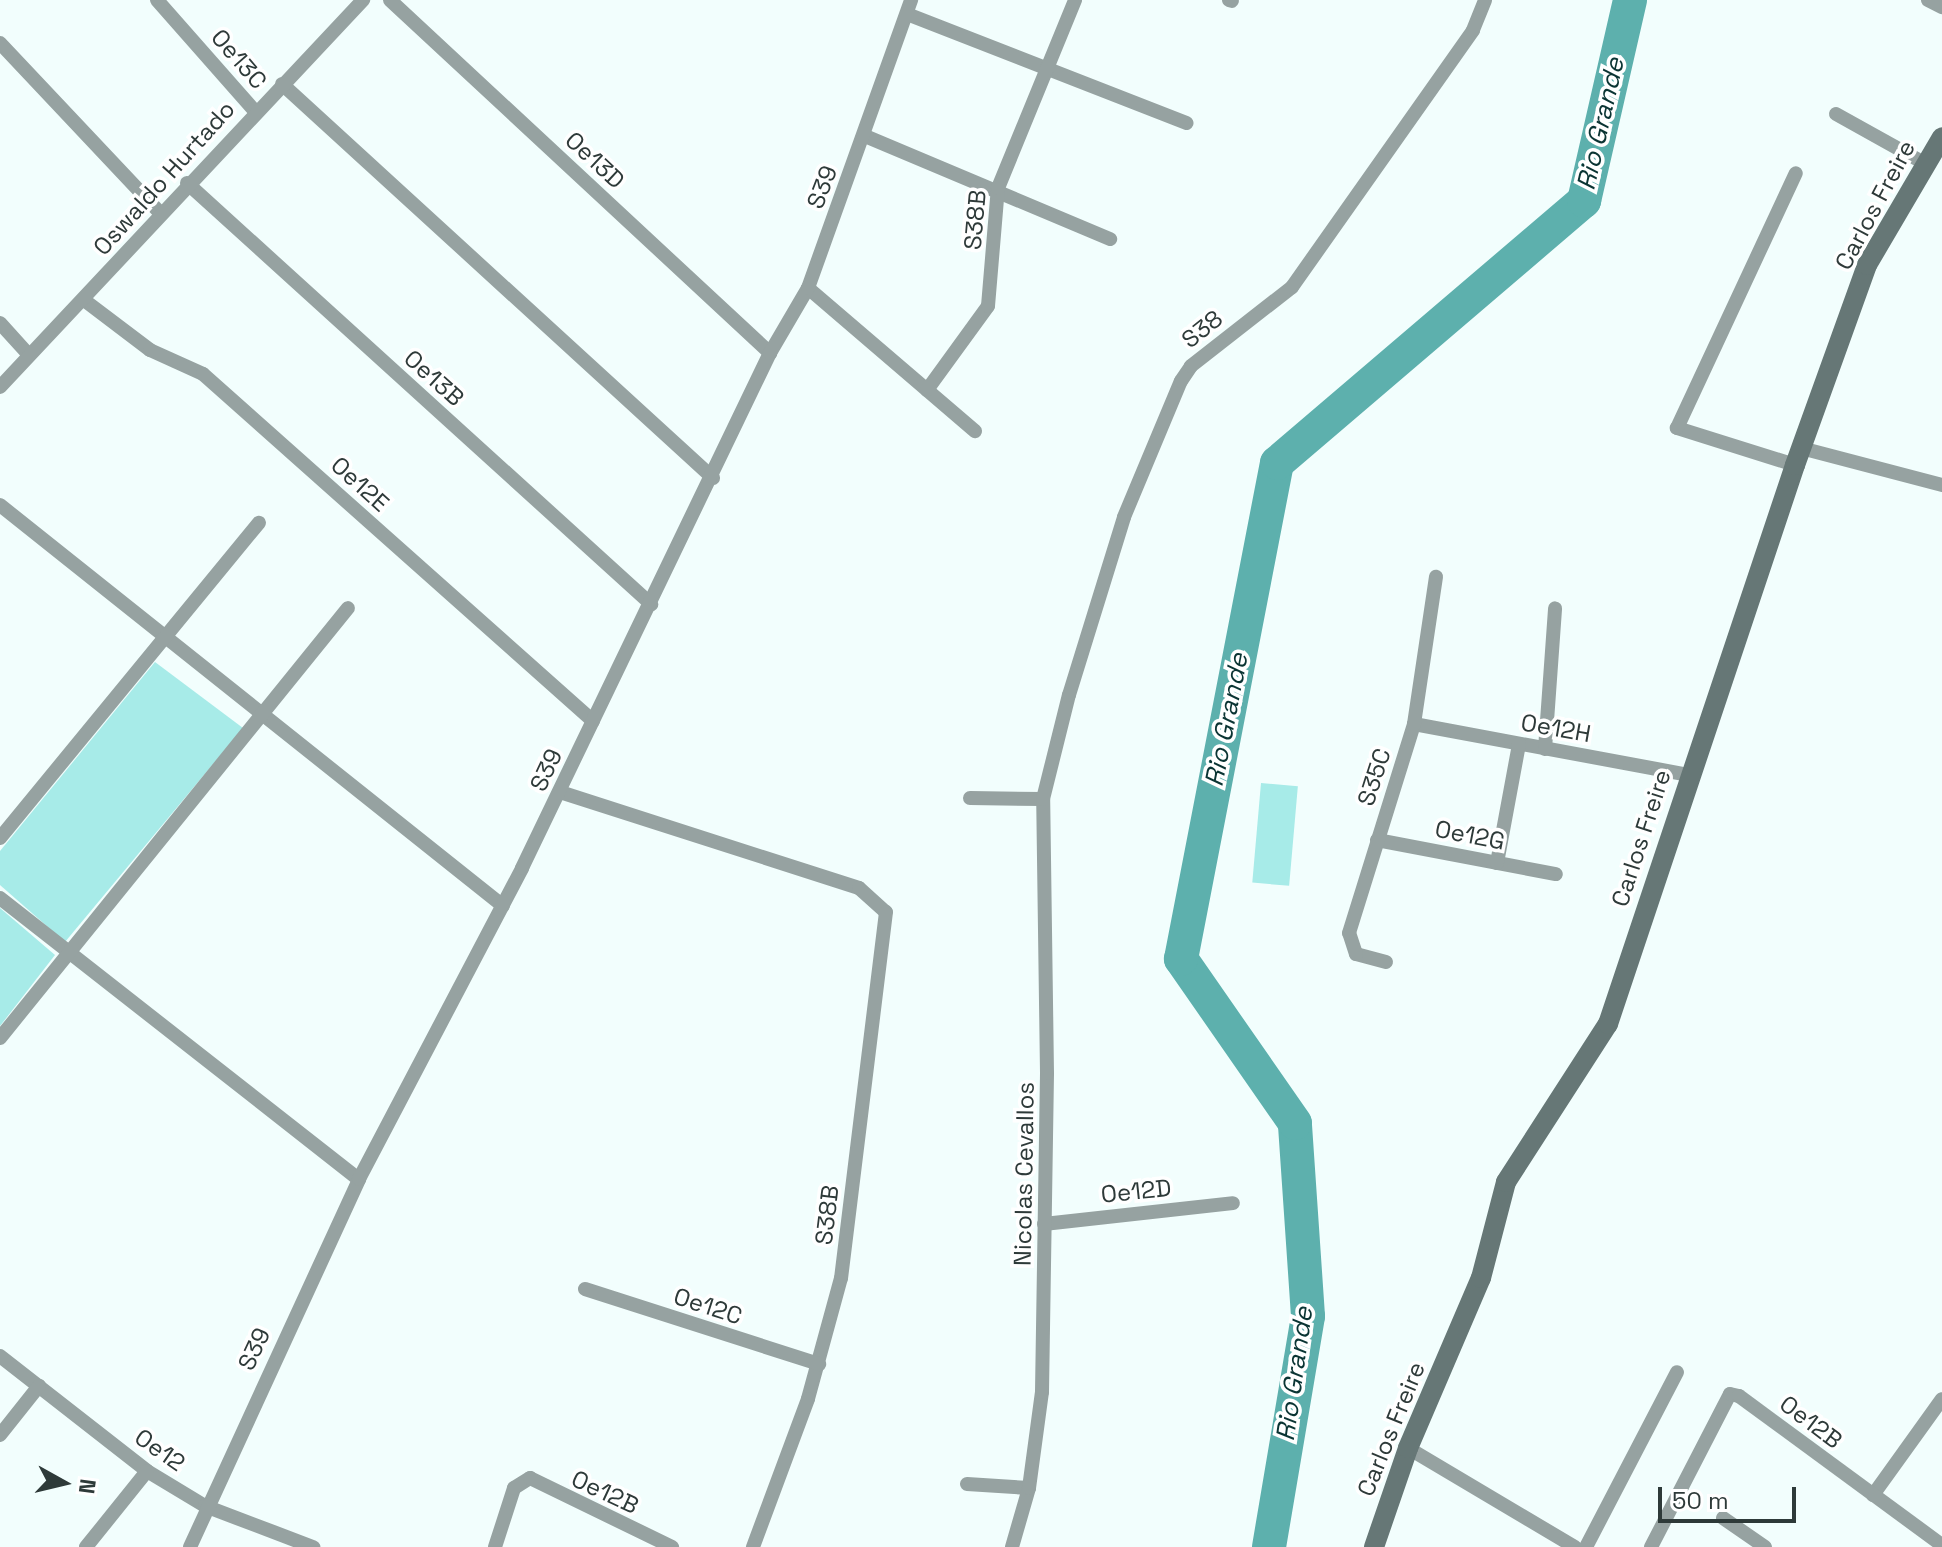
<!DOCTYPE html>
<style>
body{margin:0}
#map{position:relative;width:1942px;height:1547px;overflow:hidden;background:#f2fefd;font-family:"Space Grotesk",sans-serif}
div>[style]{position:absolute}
.green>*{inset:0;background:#a7ebe8;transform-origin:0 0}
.river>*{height:34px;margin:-17px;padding:0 17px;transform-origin:17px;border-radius:17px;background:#5db0ad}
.street>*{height:14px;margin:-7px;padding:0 7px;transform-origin:7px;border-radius:7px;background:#96a2a1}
.secondary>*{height:20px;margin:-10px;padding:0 10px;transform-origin:10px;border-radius:10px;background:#667776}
span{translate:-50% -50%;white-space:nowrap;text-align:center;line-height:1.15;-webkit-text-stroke:7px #fff;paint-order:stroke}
.street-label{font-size:24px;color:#2e3a39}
.water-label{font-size:26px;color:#0a3433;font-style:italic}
.north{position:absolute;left:24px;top:1443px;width:80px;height:80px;-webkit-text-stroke:6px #fff;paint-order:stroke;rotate:98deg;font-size:22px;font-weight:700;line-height:32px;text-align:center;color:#2e3a39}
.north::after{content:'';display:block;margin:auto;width:28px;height:36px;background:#2e3a39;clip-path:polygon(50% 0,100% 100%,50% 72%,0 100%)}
.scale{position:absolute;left:1658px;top:1487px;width:138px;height:36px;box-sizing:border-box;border:4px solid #2e3a39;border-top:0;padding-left:10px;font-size:24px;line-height:28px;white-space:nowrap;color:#2e3a39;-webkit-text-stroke:6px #fff;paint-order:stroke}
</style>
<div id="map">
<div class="green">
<div style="clip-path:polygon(155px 662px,243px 728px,65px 942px,0 885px,0 851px)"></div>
<div style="left:1261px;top:783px;width:37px;height:100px;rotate:5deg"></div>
<div style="clip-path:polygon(0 908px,55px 955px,0 1026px)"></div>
</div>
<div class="river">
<div style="left:1269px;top:1547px;width:234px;rotate:-80.4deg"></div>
<div style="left:1308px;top:1316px;width:193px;rotate:-93.9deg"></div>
<div style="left:1295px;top:1123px;width:200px;rotate:-124.8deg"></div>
<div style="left:1181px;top:959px;width:505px;rotate:-79.05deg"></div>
<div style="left:1277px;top:463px;width:404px;rotate:-40.5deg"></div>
<div style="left:1584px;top:201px;width:206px;rotate:-77.1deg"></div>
</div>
<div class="street">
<div style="left:157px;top:0;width:148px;rotate:48.6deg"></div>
<div style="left:390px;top:0;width:519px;rotate:42.89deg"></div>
<div style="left:1229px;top:0;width:3px;rotate:18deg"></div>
<div style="left:1928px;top:0;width:16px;rotate:27deg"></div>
<div style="left:907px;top:14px;width:300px;rotate:21.3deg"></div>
<div style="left:0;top:43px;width:232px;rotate:46.7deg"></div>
<div style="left:282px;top:84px;width:584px;rotate:42.43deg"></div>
<div style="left:1836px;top:114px;width:103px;rotate:29.1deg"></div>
<div style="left:865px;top:136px;width:266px;rotate:22.8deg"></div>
<div style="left:187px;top:183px;width:627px;rotate:42.22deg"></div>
<div style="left:808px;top:288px;width:220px;rotate:40.6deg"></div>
<div style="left:84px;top:300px;width:83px;rotate:37.1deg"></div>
<div style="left:150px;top:350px;width:58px;rotate:24.4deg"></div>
<div style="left:203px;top:374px;width:522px;rotate:41.66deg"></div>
<div style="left:0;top:323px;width:43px;rotate:47.8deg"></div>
<div style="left:0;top:387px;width:531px;rotate:-46.83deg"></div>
<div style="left:927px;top:390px;width:104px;rotate:-54deg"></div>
<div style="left:988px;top:306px;width:118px;rotate:-85.2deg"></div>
<div style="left:998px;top:188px;width:203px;rotate:-67.7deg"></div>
<div style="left:1801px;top:448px;width:146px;rotate:14.7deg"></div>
<div style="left:1795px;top:465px;width:124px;rotate:-162.6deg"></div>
<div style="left:1677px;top:428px;width:281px;rotate:-65deg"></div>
<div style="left:0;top:505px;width:643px;rotate:38.56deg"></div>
<div style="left:1414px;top:724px;width:280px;rotate:10.5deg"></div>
<div style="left:1545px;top:749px;width:141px;rotate:-85.9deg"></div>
<div style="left:560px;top:792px;width:314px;rotate:17.8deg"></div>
<div style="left:859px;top:888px;width:36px;rotate:42deg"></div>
<div style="left:886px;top:912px;width:369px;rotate:97deg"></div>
<div style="left:841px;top:1278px;width:125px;rotate:105.3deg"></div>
<div style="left:808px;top:1399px;width:158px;rotate:110.4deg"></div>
<div style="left:970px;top:798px;width:73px;rotate:0.8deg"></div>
<div style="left:0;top:838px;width:408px;rotate:-50.6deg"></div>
<div style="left:1377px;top:840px;width:182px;rotate:10.8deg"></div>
<div style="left:1497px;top:863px;width:121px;rotate:-79.5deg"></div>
<div style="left:0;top:898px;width:456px;rotate:38.1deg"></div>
<div style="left:1386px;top:962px;width:31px;rotate:-165deg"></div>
<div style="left:1356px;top:954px;width:22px;rotate:-108deg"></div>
<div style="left:1349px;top:933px;width:219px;rotate:-72.7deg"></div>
<div style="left:1414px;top:724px;width:149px;rotate:-81.5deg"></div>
<div style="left:0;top:1038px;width:553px;rotate:-51.02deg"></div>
<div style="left:1044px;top:1224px;width:190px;rotate:-6.3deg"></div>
<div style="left:585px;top:1289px;width:246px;rotate:17.8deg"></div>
<div style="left:0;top:1356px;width:187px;rotate:38deg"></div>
<div style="left:147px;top:1471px;width:68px;rotate:31.1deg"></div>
<div style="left:205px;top:1506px;width:116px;rotate:20.8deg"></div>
<div style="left:0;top:1435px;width:63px;rotate:-51.5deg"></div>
<div style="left:1408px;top:1448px;width:194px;rotate:30.7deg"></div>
<div style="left:967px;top:1484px;width:62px;rotate:3.7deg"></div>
<div style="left:1873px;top:1495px;width:118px;rotate:-54.3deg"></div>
<div style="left:1723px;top:1518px;width:51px;rotate:34.6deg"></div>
<div style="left:86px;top:1547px;width:97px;rotate:-51.2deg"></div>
<div style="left:190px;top:1547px;width:405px;rotate:-65.3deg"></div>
<div style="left:359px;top:1179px;width:351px;rotate:-62.3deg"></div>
<div style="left:522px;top:868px;width:572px;rotate:-64.29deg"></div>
<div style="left:770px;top:353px;width:75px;rotate:-59.7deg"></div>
<div style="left:808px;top:288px;width:306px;rotate:-70.3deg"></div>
<div style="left:495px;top:1547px;width:62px;rotate:-72.1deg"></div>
<div style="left:514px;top:1488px;width:19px;rotate:-32deg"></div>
<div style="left:530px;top:1478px;width:158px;rotate:25.9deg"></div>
<div style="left:1012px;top:1547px;width:61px;rotate:-73.9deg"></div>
<div style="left:1029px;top:1488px;width:97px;rotate:-82.3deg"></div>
<div style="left:1042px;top:1392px;width:319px;rotate:-89.1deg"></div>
<div style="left:1047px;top:1073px;width:274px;rotate:-90.8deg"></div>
<div style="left:1043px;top:799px;width:107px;rotate:-76deg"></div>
<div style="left:1069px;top:695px;width:186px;rotate:-72.8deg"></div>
<div style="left:1124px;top:517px;width:147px;rotate:-67.3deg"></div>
<div style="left:1181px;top:381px;width:18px;rotate:-56deg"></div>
<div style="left:1191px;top:366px;width:128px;rotate:-38deg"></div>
<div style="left:1292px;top:287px;width:314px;rotate:-54.8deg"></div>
<div style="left:1473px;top:30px;width:32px;rotate:-68deg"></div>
<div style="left:1586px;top:1547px;width:197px;rotate:-62.5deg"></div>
<div style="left:1651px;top:1547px;width:172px;rotate:-62.7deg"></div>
<div style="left:1730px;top:1394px;width:9px;rotate:13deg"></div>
<div style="left:1739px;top:1396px;width:252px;rotate:36.3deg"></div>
</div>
<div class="secondary">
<div style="left:1374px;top:1547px;width:105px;rotate:-71deg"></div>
<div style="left:1408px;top:1448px;width:185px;rotate:-66.8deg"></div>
<div style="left:1481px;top:1278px;width:99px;rotate:-75.4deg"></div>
<div style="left:1506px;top:1182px;width:188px;rotate:-57.2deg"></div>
<div style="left:1608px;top:1024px;width:589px;rotate:-71.5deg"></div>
<div style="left:1795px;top:465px;width:213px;rotate:-70.2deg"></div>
<div style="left:1867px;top:265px;width:148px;rotate:-59.6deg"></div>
</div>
<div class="street-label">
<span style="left:239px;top:59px;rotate:49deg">Oe13C</span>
<span style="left:595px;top:160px;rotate:43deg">Oe13D</span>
<span style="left:164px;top:178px;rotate:-48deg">Oswaldo Hurtado</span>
<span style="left:822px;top:187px;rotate:-69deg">S39</span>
<span style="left:1875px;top:205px;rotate:-62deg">Carlos Freire</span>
<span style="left:975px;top:220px;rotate:-85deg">S38B</span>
<span style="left:1202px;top:329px;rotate:-39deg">S38</span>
<span style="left:434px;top:378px;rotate:42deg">Oe13B</span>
<span style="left:360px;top:484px;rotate:42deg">Oe12E</span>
<span style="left:1556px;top:728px;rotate:10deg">Oe12H</span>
<span style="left:546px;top:770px;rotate:-65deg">S39</span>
<span style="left:1374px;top:777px;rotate:-72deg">S35C</span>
<span style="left:1470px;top:835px;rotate:11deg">Oe12G</span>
<span style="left:1641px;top:838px;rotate:-72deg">Carlos Freire</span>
<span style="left:1024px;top:1174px;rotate:-89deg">Nicolas Cevallos</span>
<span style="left:1136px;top:1191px;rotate:-6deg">Oe12D</span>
<span style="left:827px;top:1215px;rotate:-83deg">S38B</span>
<span style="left:708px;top:1306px;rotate:18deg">Oe12C</span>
<span style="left:254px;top:1349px;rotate:-65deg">S39</span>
<span style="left:1811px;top:1422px;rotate:37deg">Oe12B</span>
<span style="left:1391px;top:1429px;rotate:-68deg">Carlos Freire</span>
<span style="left:160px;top:1450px;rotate:35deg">Oe12</span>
<span style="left:605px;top:1492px;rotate:25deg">Oe12B</span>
</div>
<div class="water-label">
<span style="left:1601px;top:124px;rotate:-77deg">Rio Grande</span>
<span style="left:1227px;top:720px;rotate:-79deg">Rio Grande</span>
<span style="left:1295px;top:1374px;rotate:-82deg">Rio Grande</span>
</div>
<div class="north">N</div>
<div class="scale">50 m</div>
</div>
